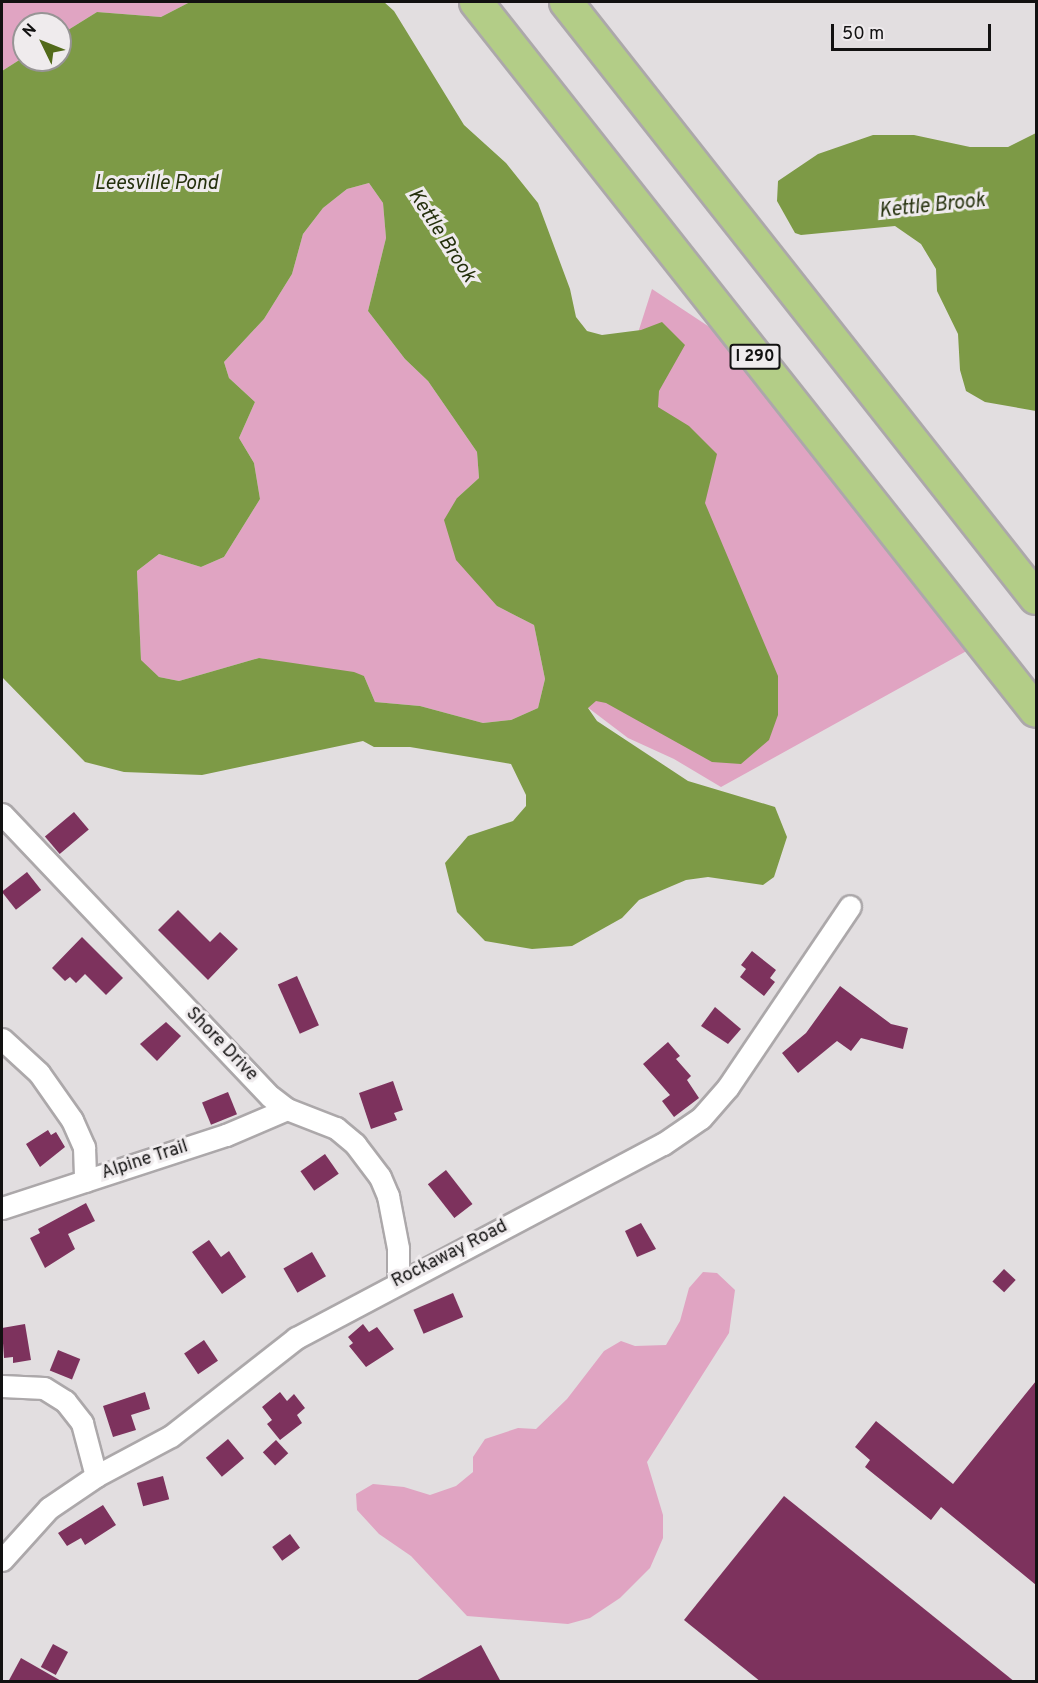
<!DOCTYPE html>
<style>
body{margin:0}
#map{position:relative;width:1038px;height:1683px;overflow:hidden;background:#e2dee0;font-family:Overpass,sans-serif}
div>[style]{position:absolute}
.green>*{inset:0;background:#e0a4c2}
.water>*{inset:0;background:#7d9a46}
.building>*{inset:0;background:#7d325d;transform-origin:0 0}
.roads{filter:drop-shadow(2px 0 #aca8aa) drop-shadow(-2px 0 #aca8aa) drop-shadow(0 2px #aca8aa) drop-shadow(0 -2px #aca8aa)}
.minor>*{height:21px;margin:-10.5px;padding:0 10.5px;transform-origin:10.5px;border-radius:10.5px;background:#fff}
.highway>*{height:32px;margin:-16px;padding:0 16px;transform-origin:16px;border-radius:16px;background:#b3cd87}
span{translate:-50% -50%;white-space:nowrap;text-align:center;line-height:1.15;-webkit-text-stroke:6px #efebed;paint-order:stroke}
.shield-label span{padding:2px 4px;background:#efebed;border:2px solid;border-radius:4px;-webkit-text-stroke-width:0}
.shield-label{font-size:16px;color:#121111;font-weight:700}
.street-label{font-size:18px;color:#121111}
.water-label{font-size:20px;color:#25310d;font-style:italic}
.frame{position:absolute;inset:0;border:3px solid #121111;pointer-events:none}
.north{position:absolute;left:12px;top:12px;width:60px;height:60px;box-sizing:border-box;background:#efebed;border:2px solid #979495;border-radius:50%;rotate:313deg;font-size:16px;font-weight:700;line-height:24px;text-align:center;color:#121111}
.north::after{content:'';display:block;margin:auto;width:21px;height:27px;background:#526a1a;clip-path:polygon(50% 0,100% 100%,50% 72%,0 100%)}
.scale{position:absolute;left:831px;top:24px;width:160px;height:27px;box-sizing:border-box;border:3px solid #121111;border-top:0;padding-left:8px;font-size:18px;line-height:21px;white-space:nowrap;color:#121111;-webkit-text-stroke:4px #efebed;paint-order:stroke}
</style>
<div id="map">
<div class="green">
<div style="clip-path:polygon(2px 2px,190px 2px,161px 17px,97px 12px,60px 35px,60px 24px,24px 24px,24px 57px,2px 71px)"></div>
<div style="clip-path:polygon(369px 183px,383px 203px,386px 238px,368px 311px,405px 359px,428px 381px,477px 452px,479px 478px,457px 498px,497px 606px,534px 625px,545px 679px,538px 708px,511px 720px,483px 723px,420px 706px,375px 702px,364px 676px,259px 658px,179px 681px,159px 677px,141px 661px,137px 571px,159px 554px,201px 567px,224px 557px,260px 499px,254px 463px,239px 438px,255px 402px,229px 378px,224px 362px,264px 319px,292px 274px,303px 234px,323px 208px,347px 189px)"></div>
<div style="clip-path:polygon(652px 289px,711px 328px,972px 648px,721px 787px,674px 759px,628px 738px,574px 697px,621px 386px)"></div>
<div style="clip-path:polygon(703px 1272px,717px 1273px,735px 1290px,729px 1333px,647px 1462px,663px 1515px,663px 1538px,650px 1568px,620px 1598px,590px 1618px,568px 1624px,467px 1616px,411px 1556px,379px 1534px,357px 1510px,356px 1494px,373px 1484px,404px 1487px,430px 1495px,456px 1486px,473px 1472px,473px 1457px,485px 1439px,518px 1428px,536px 1429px,567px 1399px,604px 1351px,621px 1341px,635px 1346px,666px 1345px,680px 1321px,689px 1288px)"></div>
</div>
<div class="water">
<div style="clip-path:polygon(evenodd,190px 2px,384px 2px,394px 11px,464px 125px,506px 163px,538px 203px,570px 289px,576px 317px,587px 331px,602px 335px,641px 330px,662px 322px,685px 345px,659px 391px,658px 407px,689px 426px,717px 454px,705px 503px,778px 676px,778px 715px,769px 740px,741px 764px,712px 762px,606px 703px,596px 701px,588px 708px,597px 721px,688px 781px,775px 807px,787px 837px,774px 877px,763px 885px,708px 877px,686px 880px,639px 900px,622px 918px,572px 946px,532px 949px,485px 941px,457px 912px,445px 863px,468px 836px,513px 821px,526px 806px,526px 795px,511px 764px,410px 747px,374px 747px,363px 741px,202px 775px,124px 772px,85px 762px,2px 677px,2px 71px,24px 57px,60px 60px,60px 35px,97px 12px,161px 17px,190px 2px,369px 183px,383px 203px,386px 238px,368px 311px,405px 359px,428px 381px,477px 452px,479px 478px,457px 498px,444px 520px,456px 560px,497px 606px,534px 625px,545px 679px,538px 708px,511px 720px,483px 723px,420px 706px,375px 702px,364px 676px,354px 672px,259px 658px,179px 681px,159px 677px,141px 660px,137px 571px,159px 554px,201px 567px,224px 557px,260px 499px,254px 463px,239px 438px,255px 402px,229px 378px,224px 362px,264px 319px,292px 274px,303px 234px,323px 208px,347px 189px,369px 183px)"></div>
<div style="clip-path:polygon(1036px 133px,1036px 411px,985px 402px,966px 391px,960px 370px,958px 334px,937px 291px,936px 269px,921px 244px,895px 226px,801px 235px,795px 233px,777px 201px,778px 181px,818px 154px,873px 135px,914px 135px,970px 147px,1008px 147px)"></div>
</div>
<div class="building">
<div style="left:74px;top:812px;width:23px;height:38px;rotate:50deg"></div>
<div style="left:27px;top:872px;width:23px;height:32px;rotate:52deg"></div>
<div style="clip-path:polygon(178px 910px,210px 942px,220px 932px,238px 949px,208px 980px,158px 930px)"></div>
<div style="clip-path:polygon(82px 937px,123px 978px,106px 995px,85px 974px,76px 983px,70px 977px,65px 981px,52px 968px)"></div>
<div style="clip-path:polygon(752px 951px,776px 970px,770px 978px,775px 982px,764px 996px,740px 977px,746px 969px,741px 965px)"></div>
<div style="left:297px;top:976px;width:54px;height:21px;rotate:66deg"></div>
<div style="clip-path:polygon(840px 986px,891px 1024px,908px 1028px,903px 1049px,861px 1038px,851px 1051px,837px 1041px,798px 1073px,782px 1053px,806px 1033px)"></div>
<div style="clip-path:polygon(715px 1007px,741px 1029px,728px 1044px,701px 1026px)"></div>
<div style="clip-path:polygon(166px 1022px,181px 1036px,157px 1061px,140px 1044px)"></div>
<div style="clip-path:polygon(668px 1042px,680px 1056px,676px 1059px,691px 1076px,687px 1080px,699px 1098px,674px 1117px,662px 1101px,670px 1095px,643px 1064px)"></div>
<div style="clip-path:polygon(393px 1081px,403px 1110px,394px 1113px,397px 1120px,371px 1129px,359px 1093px)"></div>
<div style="left:228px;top:1092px;width:24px;height:28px;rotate:68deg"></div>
<div style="clip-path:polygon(48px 1130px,51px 1135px,56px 1132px,65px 1147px,40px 1167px,26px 1144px)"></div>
<div style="left:325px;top:1154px;width:24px;height:30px;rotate:55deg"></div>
<div style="left:446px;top:1170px;width:43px;height:23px;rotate:52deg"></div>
<div style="clip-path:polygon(86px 1203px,95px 1221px,68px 1234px,75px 1249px,45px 1268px,30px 1238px,40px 1233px,38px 1229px)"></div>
<div style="clip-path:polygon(641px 1223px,656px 1249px,637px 1257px,625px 1231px)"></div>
<div style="clip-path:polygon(209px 1240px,221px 1257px,229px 1251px,246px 1277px,222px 1294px,192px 1252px)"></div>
<div style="left:312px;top:1252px;width:28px;height:33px;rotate:60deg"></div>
<div style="left:1004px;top:1269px;width:16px;height:17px;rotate:43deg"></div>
<div style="left:453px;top:1293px;width:26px;height:43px;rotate:67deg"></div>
<div style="clip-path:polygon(25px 1324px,31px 1360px,13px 1363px,13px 1357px,4px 1358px,2px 1328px)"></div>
<div style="clip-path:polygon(363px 1324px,369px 1332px,377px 1327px,394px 1349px,366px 1367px,349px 1346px,353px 1343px,348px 1337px)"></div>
<div style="left:204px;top:1340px;width:25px;height:24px;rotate:56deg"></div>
<div style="left:58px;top:1350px;width:24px;height:22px;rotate:22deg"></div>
<div style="clip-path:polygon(1036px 1381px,1036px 1585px,941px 1507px,931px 1520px,865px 1467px,870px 1460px,855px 1447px,876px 1421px,953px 1484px)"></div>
<div style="clip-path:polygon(145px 1392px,150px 1409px,131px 1415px,136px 1430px,113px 1437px,103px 1406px)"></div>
<div style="clip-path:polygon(280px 1392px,287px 1401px,294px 1394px,305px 1408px,297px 1415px,302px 1423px,280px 1440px,267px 1424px,272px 1420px,262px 1407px)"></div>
<div style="left:228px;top:1439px;width:25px;height:29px;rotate:50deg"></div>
<div style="left:276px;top:1440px;width:18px;height:18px;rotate:47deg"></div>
<div style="left:163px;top:1476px;width:24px;height:27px;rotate:75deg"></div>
<div style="clip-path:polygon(784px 1496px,1015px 1682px,761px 1682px,684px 1620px)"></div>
<div style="clip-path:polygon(103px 1505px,116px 1525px,85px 1545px,81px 1538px,67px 1546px,58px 1533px)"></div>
<div style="left:290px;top:1534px;width:17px;height:22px;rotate:54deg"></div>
<div style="left:53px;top:1644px;width:17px;height:26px;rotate:28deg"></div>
<div style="clip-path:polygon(481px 1645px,501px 1682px,414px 1682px)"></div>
<div style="clip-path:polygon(21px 1658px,63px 1682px,8px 1682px)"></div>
</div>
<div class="roads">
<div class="minor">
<div style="left:2px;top:814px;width:390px;rotate:46.5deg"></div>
<div style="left:271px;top:1097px;width:20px;rotate:37deg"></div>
<div style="left:287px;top:1109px;width:53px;rotate:21.2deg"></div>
<div style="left:336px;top:1128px;width:25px;rotate:40deg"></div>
<div style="left:355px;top:1144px;width:41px;rotate:52.9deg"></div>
<div style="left:380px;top:1177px;width:21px;rotate:67deg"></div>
<div style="left:388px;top:1196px;width:53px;rotate:79.1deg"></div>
<div style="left:398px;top:1248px;width:34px;rotate:90deg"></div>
<div style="left:2px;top:1039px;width:50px;rotate:42.6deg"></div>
<div style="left:39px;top:1073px;width:57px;rotate:54.9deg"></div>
<div style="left:72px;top:1120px;width:30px;rotate:66deg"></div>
<div style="left:84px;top:1147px;width:34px;rotate:88deg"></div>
<div style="left:2px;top:1208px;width:236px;rotate:-18.1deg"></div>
<div style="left:226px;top:1135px;width:66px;rotate:-23.1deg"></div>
<div style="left:2px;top:1386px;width:42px;rotate:2.7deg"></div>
<div style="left:44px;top:1388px;width:25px;rotate:32deg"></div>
<div style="left:65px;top:1401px;width:28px;rotate:52deg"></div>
<div style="left:82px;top:1423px;width:55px;rotate:75.2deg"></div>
<div style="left:2px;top:1560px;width:70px;rotate:-47.9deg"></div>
<div style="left:49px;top:1508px;width:57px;rotate:-34.2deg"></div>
<div style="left:96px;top:1476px;width:85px;rotate:-28.1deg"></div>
<div style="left:171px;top:1436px;width:159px;rotate:-38.1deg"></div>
<div style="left:296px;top:1338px;width:415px;rotate:-27.9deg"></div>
<div style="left:663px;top:1144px;width:46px;rotate:-34.4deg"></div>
<div style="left:701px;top:1118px;width:41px;rotate:-48.9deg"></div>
<div style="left:728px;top:1087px;width:218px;rotate:-56deg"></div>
</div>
<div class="highway">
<div style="left:476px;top:2px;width:903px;rotate:51.7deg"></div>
<div style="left:566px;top:2px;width:759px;rotate:51.74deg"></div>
</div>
</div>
<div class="shield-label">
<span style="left:755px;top:357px">I 290</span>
</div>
<div class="street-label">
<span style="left:221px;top:1045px;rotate:46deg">Shore Drive</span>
<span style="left:145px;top:1161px;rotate:-18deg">Alpine Trail</span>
<span style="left:450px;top:1255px;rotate:-27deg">Rockaway Road</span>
</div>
<div class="water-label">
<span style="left:156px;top:184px">Leesville Pond</span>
<span style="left:932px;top:207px;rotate:-6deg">Kettle Brook</span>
<span style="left:441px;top:236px;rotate:57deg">Kettle Brook</span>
</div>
<div class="frame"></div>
<div class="north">N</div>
<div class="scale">50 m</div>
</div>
